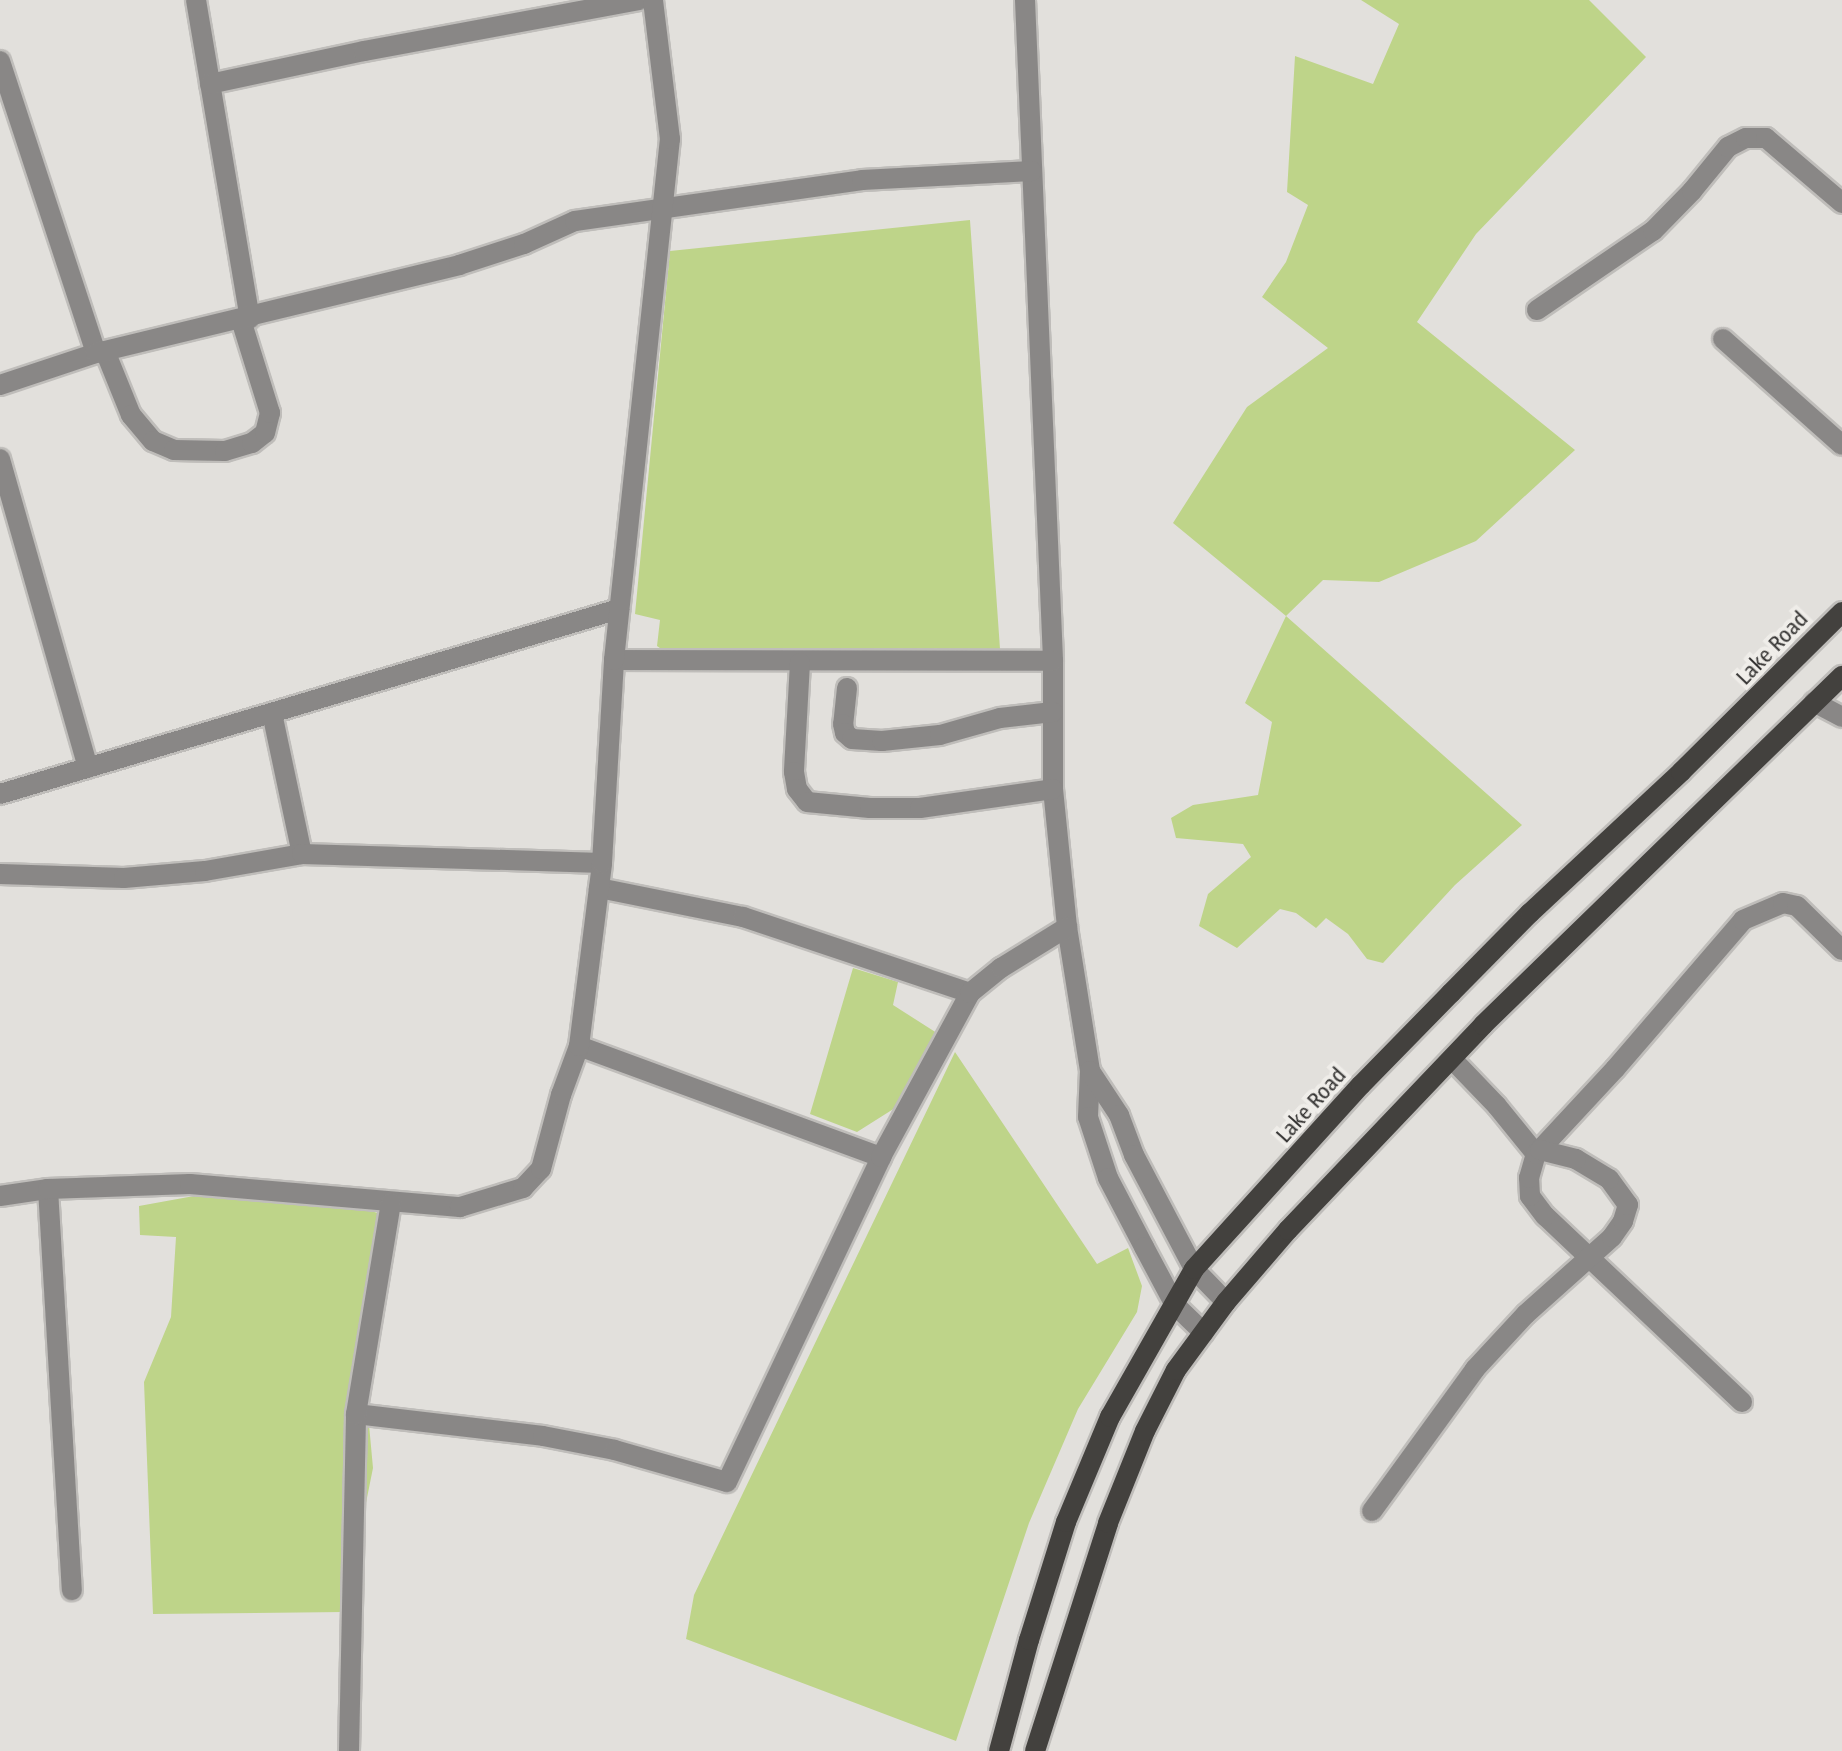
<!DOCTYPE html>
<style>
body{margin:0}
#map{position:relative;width:1842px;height:1751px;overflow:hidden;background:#e2e0dc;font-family:"Fira Sans Condensed",sans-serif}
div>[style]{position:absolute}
.green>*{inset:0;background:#bed489}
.roads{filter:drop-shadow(2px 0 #bfbdba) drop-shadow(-2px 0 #bfbdba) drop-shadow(0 2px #bfbdba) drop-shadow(0 -2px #bfbdba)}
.minor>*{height:20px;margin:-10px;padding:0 10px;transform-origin:10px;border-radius:10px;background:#898786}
.major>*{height:20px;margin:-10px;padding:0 10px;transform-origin:10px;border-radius:10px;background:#43413e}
span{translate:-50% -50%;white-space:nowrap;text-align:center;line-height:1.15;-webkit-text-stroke:8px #efede9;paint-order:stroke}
.street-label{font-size:22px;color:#333231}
</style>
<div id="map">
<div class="green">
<div style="clip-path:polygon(1361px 0,1589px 0,1646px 57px,1476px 234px,1417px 322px,1575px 450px,1476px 541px,1379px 582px,1323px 580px,1286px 616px,1522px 825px,1455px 885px,1383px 963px,1367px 959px,1348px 934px,1326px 918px,1316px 928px,1296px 913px,1280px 909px,1237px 948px,1199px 926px,1208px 894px,1251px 857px,1243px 844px,1176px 838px,1171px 818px,1193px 805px,1258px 795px,1272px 722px,1245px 703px,1286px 616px,1173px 523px,1247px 407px,1328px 348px,1262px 297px,1286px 262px,1308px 205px,1287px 192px,1295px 56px,1373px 84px,1399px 24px)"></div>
<div style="clip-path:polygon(970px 220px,1000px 649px,667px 653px,657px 646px,660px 620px,635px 614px,670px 251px)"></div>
<div style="clip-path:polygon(853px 968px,898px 982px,893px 1005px,940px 1035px,895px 1108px,857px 1132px,810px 1114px)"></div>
<div style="clip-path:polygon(955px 1052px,1097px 1264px,1128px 1248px,1142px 1286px,1137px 1312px,1078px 1409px,1029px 1523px,956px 1741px,686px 1639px,694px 1595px)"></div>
<div style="clip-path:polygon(194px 1196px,368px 1210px,393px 1218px,366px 1392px,373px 1468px,344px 1612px,153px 1614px,144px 1382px,171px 1317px,176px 1237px,140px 1235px,139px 1206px)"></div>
</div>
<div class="roads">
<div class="minor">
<div style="left:196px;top:0;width:323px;rotate:80.4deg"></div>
<div style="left:1025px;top:0;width:662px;rotate:87.57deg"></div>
<div style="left:1053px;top:661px;width:128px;rotate:90deg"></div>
<div style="left:1053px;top:789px;width:139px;rotate:84.2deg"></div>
<div style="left:1067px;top:927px;width:146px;rotate:80.9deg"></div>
<div style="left:1090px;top:1071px;width:46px;rotate:92.5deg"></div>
<div style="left:1088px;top:1117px;width:64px;rotate:71.8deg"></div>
<div style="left:1108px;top:1178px;width:78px;rotate:62.4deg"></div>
<div style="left:1144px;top:1247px;width:66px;rotate:61.9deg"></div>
<div style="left:1175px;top:1305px;width:40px;rotate:44deg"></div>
<div style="left:0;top:61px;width:307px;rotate:71.8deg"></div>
<div style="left:210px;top:84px;width:157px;rotate:-12.1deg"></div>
<div style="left:364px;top:51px;width:280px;rotate:-10.5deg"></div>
<div style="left:1537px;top:310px;width:140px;rotate:-34.3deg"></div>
<div style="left:1653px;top:231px;width:56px;rotate:-45.7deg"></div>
<div style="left:1692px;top:191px;width:57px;rotate:-50.7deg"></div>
<div style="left:1728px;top:147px;width:20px;rotate:-27deg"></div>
<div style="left:1746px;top:138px;width:20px"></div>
<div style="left:1766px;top:138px;width:100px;rotate:40.5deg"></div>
<div style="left:1723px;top:339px;width:159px;rotate:41.7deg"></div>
<div style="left:105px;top:351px;width:69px;rotate:67.9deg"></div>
<div style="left:131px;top:415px;width:34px;rotate:50deg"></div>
<div style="left:153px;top:441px;width:23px;rotate:23deg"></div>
<div style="left:174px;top:450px;width:51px;rotate:1.1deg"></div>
<div style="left:225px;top:451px;width:28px;rotate:-17deg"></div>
<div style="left:252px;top:443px;width:16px;rotate:-38deg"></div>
<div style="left:265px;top:433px;width:21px;rotate:-76deg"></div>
<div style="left:270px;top:413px;width:97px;rotate:-107.3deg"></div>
<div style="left:0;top:385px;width:101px;rotate:-18.4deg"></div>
<div style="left:96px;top:353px;width:374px;rotate:-13.6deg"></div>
<div style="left:459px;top:265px;width:68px;rotate:-17.9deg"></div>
<div style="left:524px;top:244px;width:56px;rotate:-24.3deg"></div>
<div style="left:575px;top:221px;width:290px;rotate:-8.1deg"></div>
<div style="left:862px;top:180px;width:170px;rotate:-3deg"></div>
<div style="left:0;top:459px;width:321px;rotate:74.1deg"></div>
<div style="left:614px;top:660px;width:439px;rotate:0.1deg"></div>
<div style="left:800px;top:663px;width:109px;rotate:93.2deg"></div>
<div style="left:794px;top:772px;width:17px;rotate:80deg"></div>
<div style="left:797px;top:789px;width:16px;rotate:52deg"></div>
<div style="left:807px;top:802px;width:63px;rotate:5.4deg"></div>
<div style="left:870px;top:808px;width:50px"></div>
<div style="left:920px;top:808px;width:134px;rotate:-8.1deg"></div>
<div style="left:847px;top:688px;width:36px;rotate:96deg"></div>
<div style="left:843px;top:724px;width:9px;rotate:77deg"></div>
<div style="left:845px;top:733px;width:9px;rotate:41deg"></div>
<div style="left:852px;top:739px;width:30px;rotate:4deg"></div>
<div style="left:882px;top:741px;width:58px;rotate:-5.9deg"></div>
<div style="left:940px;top:735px;width:62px;rotate:-15.8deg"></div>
<div style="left:1000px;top:718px;width:53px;rotate:-6.5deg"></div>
<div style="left:1814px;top:702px;width:32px;rotate:28deg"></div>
<div style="left:272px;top:713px;width:144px;rotate:78deg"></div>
<div style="left:0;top:794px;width:646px;rotate:-16.64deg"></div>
<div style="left:0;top:874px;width:124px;rotate:1.8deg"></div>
<div style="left:124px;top:878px;width:81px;rotate:-4.9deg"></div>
<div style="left:205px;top:871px;width:98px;rotate:-9.9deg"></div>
<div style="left:302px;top:854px;width:300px;rotate:1.7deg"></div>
<div style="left:599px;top:888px;width:147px;rotate:11.4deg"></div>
<div style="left:743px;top:917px;width:239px;rotate:18.5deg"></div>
<div style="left:579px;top:1046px;width:322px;rotate:20.2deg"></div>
<div style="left:1452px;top:1059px;width:65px;rotate:46.2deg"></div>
<div style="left:1497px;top:1106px;width:62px;rotate:50.9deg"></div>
<div style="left:1090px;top:1071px;width:53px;rotate:56.6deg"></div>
<div style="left:1119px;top:1115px;width:43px;rotate:69.4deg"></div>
<div style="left:1134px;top:1155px;width:129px;rotate:62.2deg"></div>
<div style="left:1194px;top:1269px;width:46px;rotate:45.9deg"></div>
<div style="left:48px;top:1189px;width:402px;rotate:86.6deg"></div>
<div style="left:0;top:1196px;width:49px;rotate:-8.3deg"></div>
<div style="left:48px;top:1189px;width:142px;rotate:-2deg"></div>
<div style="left:190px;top:1184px;width:271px;rotate:4.9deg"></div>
<div style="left:460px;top:1207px;width:66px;rotate:-16.8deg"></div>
<div style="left:523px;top:1188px;width:26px;rotate:-47deg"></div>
<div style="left:541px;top:1169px;width:77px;rotate:-74.9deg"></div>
<div style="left:561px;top:1095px;width:52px;rotate:-69.8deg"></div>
<div style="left:579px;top:1046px;width:184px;rotate:-82.8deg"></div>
<div style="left:602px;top:863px;width:203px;rotate:-86.6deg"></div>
<div style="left:614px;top:660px;width:524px;rotate:-83.87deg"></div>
<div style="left:670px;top:139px;width:140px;rotate:-97deg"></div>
<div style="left:1742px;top:1402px;width:271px;rotate:-136.6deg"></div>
<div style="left:1545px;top:1216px;width:25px;rotate:-127deg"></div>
<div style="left:1530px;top:1196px;width:18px;rotate:-93deg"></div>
<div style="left:1529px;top:1178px;width:25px;rotate:-74deg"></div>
<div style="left:1536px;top:1154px;width:116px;rotate:-47.1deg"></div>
<div style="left:1615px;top:1069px;width:196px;rotate:-49.3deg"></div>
<div style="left:1743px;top:920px;width:43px;rotate:-23deg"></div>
<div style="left:1783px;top:903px;width:14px;rotate:12deg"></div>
<div style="left:1797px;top:906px;width:63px;rotate:44.4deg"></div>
<div style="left:356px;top:1414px;width:188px;rotate:6.7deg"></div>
<div style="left:543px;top:1436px;width:73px;rotate:11deg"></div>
<div style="left:615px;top:1450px;width:116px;rotate:15.9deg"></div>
<div style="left:727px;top:1482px;width:360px;rotate:-64.6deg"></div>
<div style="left:881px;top:1157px;width:187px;rotate:-61.5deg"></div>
<div style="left:970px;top:993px;width:40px;rotate:-39deg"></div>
<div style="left:1001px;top:968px;width:78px;rotate:-31.8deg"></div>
<div style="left:1372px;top:1511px;width:175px;rotate:-54deg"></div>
<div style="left:1475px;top:1369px;width:75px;rotate:-47.2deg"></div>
<div style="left:1526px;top:1314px;width:115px;rotate:-41.8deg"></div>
<div style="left:1612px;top:1237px;width:19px;rotate:-55deg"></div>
<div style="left:1623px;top:1221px;width:17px;rotate:-73deg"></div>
<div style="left:1628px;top:1205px;width:32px;rotate:-126deg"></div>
<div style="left:1609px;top:1179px;width:39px;rotate:-149deg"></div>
<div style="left:1576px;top:1159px;width:37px;rotate:-166deg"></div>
<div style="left:349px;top:1751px;width:337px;rotate:-88.8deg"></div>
<div style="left:356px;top:1414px;width:214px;rotate:-80.6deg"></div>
</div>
<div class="major">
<div style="left:999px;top:1751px;width:115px;rotate:-74.9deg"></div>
<div style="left:1029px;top:1640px;width:124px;rotate:-72.6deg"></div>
<div style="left:1066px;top:1522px;width:114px;rotate:-67.3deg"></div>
<div style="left:1110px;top:1417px;width:170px;rotate:-60.4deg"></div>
<div style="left:1194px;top:1269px;width:248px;rotate:-47.8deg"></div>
<div style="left:1361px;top:1085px;width:129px;rotate:-45.6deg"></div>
<div style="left:1451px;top:993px;width:112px;rotate:-45.4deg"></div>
<div style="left:1530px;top:913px;width:207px;rotate:-43deg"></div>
<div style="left:1681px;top:772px;width:227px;rotate:-44.8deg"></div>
<div style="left:1035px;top:1751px;width:239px;rotate:-72.2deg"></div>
<div style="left:1108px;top:1523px;width:99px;rotate:-68.1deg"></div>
<div style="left:1145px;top:1431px;width:68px;rotate:-63.1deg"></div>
<div style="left:1176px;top:1370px;width:84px;rotate:-53.7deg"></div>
<div style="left:1226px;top:1302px;width:95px;rotate:-49.3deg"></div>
<div style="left:1288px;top:1230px;width:283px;rotate:-46.4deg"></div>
<div style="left:1483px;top:1025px;width:501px;rotate:-44.19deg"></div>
</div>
</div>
<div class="street-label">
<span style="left:1772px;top:648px;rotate:-46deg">Lake Road</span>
<span style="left:1311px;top:1105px;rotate:-48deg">Lake Road</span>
</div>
</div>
